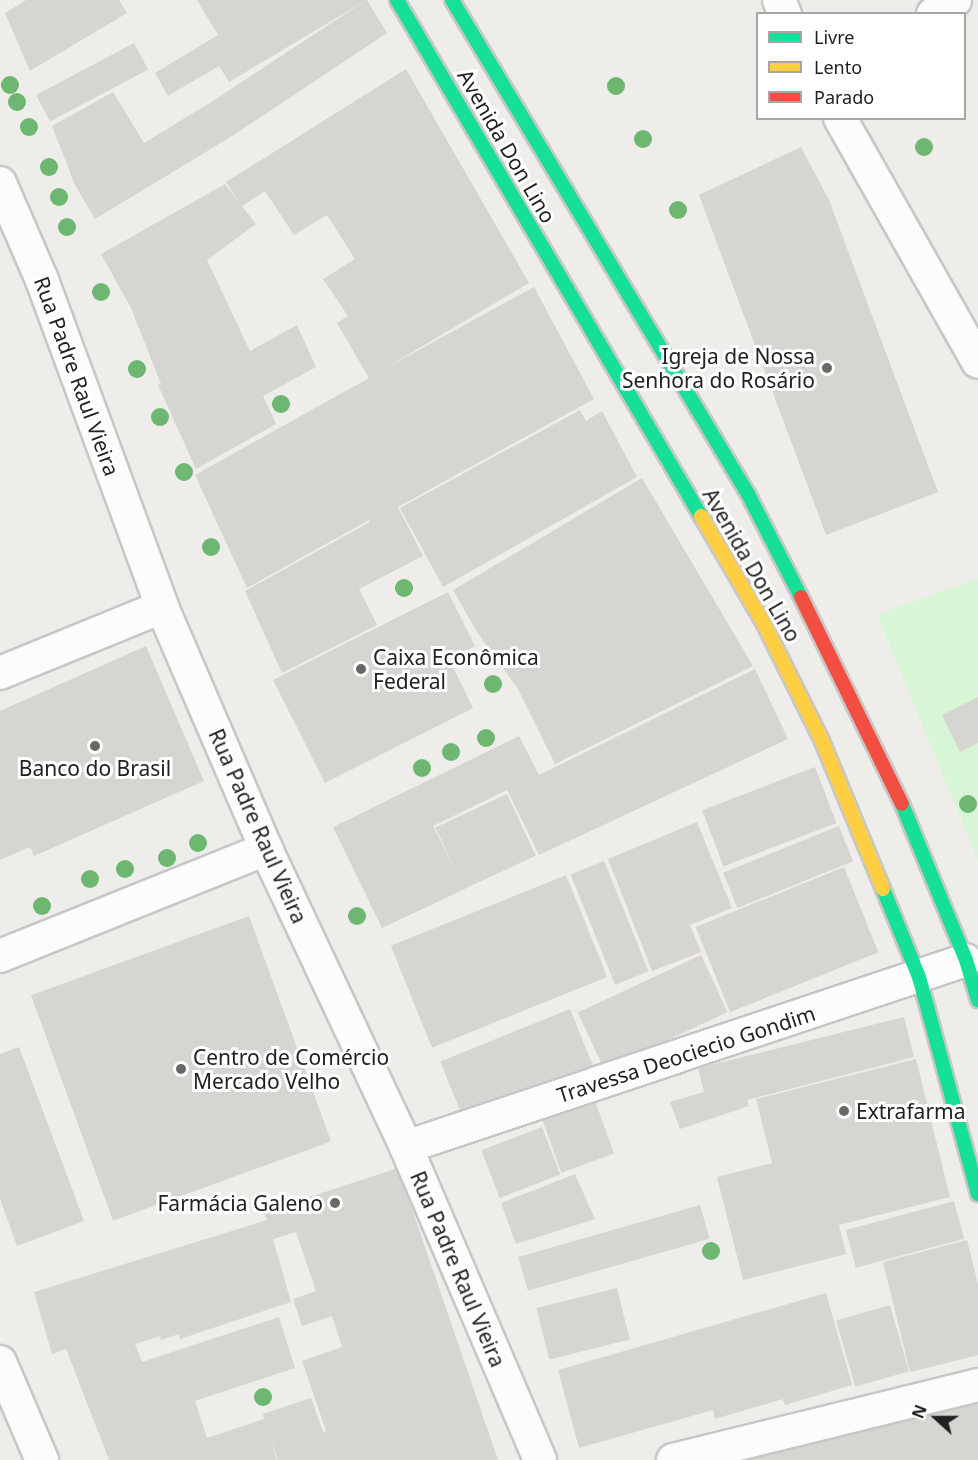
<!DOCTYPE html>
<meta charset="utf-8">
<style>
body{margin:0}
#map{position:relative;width:978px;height:1460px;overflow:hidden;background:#efedea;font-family:"Noto Sans",sans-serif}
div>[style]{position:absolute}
.park>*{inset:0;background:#d6f6d6}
.building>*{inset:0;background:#d7d5d2;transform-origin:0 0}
.roads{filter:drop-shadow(2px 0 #c8c7c6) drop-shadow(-2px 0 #c8c7c6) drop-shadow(0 2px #c8c7c6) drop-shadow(0 -2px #c8c7c6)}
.street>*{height:32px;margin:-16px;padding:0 16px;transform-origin:16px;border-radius:16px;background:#fdfcfc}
.fast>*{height:14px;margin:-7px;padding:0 7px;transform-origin:7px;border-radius:7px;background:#16e098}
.slow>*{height:14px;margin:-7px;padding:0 7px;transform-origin:7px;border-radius:7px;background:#ffcf43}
.jam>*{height:14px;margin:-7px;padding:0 7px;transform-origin:7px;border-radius:7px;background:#f24e42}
.trees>*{width:18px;height:18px;margin:-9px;border-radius:50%;background:#6db770}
.dots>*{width:16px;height:16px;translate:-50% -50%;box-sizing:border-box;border:3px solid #fff;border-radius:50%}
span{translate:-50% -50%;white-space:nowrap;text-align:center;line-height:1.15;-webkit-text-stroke:6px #fff;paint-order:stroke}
.street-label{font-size:21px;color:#212121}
.poi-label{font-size:21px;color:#212121}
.right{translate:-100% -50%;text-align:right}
.left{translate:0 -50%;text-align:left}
.legend{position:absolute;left:756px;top:12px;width:210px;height:108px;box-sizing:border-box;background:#fff;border:2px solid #a6a6a6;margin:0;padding:8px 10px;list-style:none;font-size:18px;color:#212121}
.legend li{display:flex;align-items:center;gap:12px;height:30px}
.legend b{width:30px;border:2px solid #a6a6a6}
.north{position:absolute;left:906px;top:1388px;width:60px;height:60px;-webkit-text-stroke:4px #fff;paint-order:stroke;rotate:291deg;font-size:16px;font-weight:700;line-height:24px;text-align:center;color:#212121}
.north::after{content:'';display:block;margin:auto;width:21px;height:27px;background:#212121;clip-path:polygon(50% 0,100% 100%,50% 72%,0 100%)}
</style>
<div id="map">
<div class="park">
<div style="clip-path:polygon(978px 579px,978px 861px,877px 614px)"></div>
</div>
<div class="building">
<div style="clip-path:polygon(26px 0,119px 0,127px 13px,30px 71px,5px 13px)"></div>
<div style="clip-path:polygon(197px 0,367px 0,387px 33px,229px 138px,95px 219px,75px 185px,52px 126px,113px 92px,144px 143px,208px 104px,365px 1px,229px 82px,219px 66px,168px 96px,155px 73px,218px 35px)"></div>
<div style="left:134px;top:43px;width:30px;height:111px;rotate:62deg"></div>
<div style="clip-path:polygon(406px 69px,529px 283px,384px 369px,534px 287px,594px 399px,398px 507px,423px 556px,359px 589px,377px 625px,282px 673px,245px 591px,370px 522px,369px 520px,247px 588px,195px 475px,369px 378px,337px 323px,348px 316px,323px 279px,355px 259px,327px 215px,294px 235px,265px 191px,242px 206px,256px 224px,207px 260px,250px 351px,297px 325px,316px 367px,263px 396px,276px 424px,196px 469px,158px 385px,161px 384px,131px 308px,101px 254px,225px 184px,240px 204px,226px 182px)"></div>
<div style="clip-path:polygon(801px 147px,829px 200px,938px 492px,826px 535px,699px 195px)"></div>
<div style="clip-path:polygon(580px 410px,586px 421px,602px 411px,637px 477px,443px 587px,400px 508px)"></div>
<div style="clip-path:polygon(642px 478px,753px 666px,555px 764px,518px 689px,477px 632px,453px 590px)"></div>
<div style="clip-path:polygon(448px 592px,475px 646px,449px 659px,473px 708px,325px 783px,273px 680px)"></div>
<div style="clip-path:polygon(146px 646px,204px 781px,34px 856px,30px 847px,0 860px,0 711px)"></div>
<div style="clip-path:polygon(755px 669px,788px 739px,539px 855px,507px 790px,433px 826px,465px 889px,382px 928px,333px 827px,519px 736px,539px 775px)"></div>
<div style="clip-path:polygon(978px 697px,978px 743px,960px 752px,942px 715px)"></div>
<div style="left:815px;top:767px;width:60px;height:121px;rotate:69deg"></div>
<div style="left:507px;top:794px;width:68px;height:79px;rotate:65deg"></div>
<div style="clip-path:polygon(697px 822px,732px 908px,690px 925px,701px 952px,652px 971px,608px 859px)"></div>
<div style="left:839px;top:826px;width:38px;height:125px;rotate:68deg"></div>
<div style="left:604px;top:861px;width:119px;height:36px;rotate:68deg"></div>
<div style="left:844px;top:867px;width:92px;height:160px;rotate:68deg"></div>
<div style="left:566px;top:875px;width:110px;height:189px;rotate:68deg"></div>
<div style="left:249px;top:916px;width:240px;height:232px;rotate:70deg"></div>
<div style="left:701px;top:955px;width:63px;height:136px;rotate:65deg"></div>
<div style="left:570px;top:1009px;width:61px;height:140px;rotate:68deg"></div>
<div style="clip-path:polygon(904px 1017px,914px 1057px,747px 1100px,749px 1106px,680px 1129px,670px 1102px,704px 1092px,698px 1068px)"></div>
<div style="clip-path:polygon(19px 1047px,84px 1221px,17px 1246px,0 1199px,0 1054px)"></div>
<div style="clip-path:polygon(916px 1059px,950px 1197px,839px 1225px,846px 1254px,743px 1280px,717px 1177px,772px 1163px,756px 1099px)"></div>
<div style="left:595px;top:1101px;width:56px;height:56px;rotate:70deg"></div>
<div style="left:542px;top:1127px;width:51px;height:65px;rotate:69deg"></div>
<div style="clip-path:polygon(evenodd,398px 1168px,498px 1460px,278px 1460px,270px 1437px,277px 1460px,109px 1460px,66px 1349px,52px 1354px,34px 1292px,267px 1220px,264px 1212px,398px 1168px,296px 1232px,316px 1291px,293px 1299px,302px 1326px,332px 1316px,342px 1347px,302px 1361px,326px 1431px,323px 1432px,311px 1398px,263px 1414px,264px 1419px,207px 1438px,195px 1401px,295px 1368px,279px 1317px,142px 1362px,135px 1344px,160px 1336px,161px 1340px,179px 1334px,180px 1339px,291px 1302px,273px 1239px,296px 1232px)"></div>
<div style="clip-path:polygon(575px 1174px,595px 1219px,516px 1244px,501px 1203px)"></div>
<div style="left:954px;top:1201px;width:39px;height:112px;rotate:75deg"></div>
<div style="left:700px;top:1205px;width:35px;height:189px;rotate:74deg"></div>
<div style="clip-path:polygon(967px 1240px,978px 1284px,978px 1355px,910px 1372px,883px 1262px)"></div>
<div style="left:617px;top:1288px;width:53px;height:83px;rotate:76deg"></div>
<div style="clip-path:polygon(826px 1293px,852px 1385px,785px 1405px,783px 1399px,715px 1419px,713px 1410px,579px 1448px,558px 1370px)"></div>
<div style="left:890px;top:1305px;width:69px;height:56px;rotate:74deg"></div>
<div style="clip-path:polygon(978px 1400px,978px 1460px,750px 1460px,749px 1455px,918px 1415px,921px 1425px,919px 1414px)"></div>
</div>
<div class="roads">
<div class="street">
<div style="left:779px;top:0;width:15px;rotate:67deg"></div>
<div style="left:933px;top:14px;width:26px;rotate:-32deg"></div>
<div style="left:840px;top:118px;width:280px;rotate:60.5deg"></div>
<div style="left:0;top:183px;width:106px;rotate:66.6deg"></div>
<div style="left:42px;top:280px;width:348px;rotate:69.8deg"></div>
<div style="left:162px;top:607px;width:263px;rotate:66.7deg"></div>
<div style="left:266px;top:849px;width:329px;rotate:64.8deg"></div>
<div style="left:406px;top:1147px;width:340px;rotate:66.8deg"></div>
<div style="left:0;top:673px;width:175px;rotate:-22.2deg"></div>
<div style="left:0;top:956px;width:287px;rotate:-21.9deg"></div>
<div style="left:406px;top:1147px;width:590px;rotate:-18.47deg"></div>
<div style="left:0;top:1362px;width:107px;rotate:66.8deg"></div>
<div style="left:673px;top:1460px;width:314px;rotate:-13.8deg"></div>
</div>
<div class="fast">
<div style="left:397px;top:0;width:599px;rotate:59.5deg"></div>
<div style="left:452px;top:0;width:576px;rotate:59.07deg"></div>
<div style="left:748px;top:494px;width:116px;rotate:62.8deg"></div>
<div style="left:902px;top:804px;width:169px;rotate:67.7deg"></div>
<div style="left:966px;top:960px;width:42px;rotate:73.3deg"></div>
<div style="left:883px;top:889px;width:95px;rotate:67.8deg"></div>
<div style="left:919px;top:977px;width:225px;rotate:74.8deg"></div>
</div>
<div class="slow">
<div style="left:701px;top:516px;width:123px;rotate:59.7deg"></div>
<div style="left:763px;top:622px;width:133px;rotate:63.6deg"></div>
<div style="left:822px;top:741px;width:160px;rotate:67.6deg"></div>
</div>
<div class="jam">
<div style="left:801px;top:597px;width:230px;rotate:64deg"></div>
</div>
</div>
<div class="trees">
<div style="left:10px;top:85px"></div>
<div style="left:616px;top:86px"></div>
<div style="left:17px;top:102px"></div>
<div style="left:29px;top:127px"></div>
<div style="left:643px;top:139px"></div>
<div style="left:924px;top:147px"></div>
<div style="left:49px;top:167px"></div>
<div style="left:59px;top:197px"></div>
<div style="left:678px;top:210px"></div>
<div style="left:67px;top:227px"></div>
<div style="left:101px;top:292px"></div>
<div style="left:137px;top:369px"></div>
<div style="left:281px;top:404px"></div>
<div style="left:160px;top:417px"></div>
<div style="left:184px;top:472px"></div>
<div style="left:211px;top:547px"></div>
<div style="left:404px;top:588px"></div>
<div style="left:493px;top:684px"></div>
<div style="left:486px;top:738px"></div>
<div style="left:451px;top:752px"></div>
<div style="left:422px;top:768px"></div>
<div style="left:968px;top:804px"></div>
<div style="left:198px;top:843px"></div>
<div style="left:167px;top:858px"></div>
<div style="left:125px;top:869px"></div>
<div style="left:90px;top:879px"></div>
<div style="left:42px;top:906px"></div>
<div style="left:357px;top:916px"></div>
<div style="left:711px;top:1251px"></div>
<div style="left:263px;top:1397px"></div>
</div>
<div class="dots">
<div style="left:827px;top:368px;background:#696867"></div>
<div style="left:361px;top:669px;background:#696867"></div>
<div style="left:95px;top:746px;background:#696867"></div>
<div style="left:181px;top:1069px;background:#696867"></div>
<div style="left:844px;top:1111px;background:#696867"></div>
<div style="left:335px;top:1203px;background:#696867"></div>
</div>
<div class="street-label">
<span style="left:507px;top:146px;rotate:60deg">Avenida Don Lino</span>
<span style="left:77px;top:376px;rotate:70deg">Rua Padre Raul Vieira</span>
<span style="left:752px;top:565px;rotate:60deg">Avenida Don Lino</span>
<span style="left:258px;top:826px;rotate:66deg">Rua Padre Raul Vieira</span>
<span style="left:686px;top:1054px;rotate:-18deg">Travessa Deociecio Gondim</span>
<span style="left:458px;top:1269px;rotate:67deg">Rua Padre Raul Vieira</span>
</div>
<div class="poi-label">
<span class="right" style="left:815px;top:368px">Igreja de Nossa<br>Senhora do Rosário</span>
<span class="left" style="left:373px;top:669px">Caixa Econômica<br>Federal</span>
<span style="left:95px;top:768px">Banco do Brasil</span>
<span class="left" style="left:193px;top:1069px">Centro de Comércio<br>Mercado Velho</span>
<span class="left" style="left:856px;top:1111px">Extrafarma</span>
<span class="right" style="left:323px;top:1203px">Farmácia Galeno</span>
</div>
<ul class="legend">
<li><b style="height:8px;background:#16e098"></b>Livre</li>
<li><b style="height:8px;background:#ffcf43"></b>Lento</li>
<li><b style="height:8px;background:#f24e42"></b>Parado</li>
</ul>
<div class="north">N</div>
</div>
